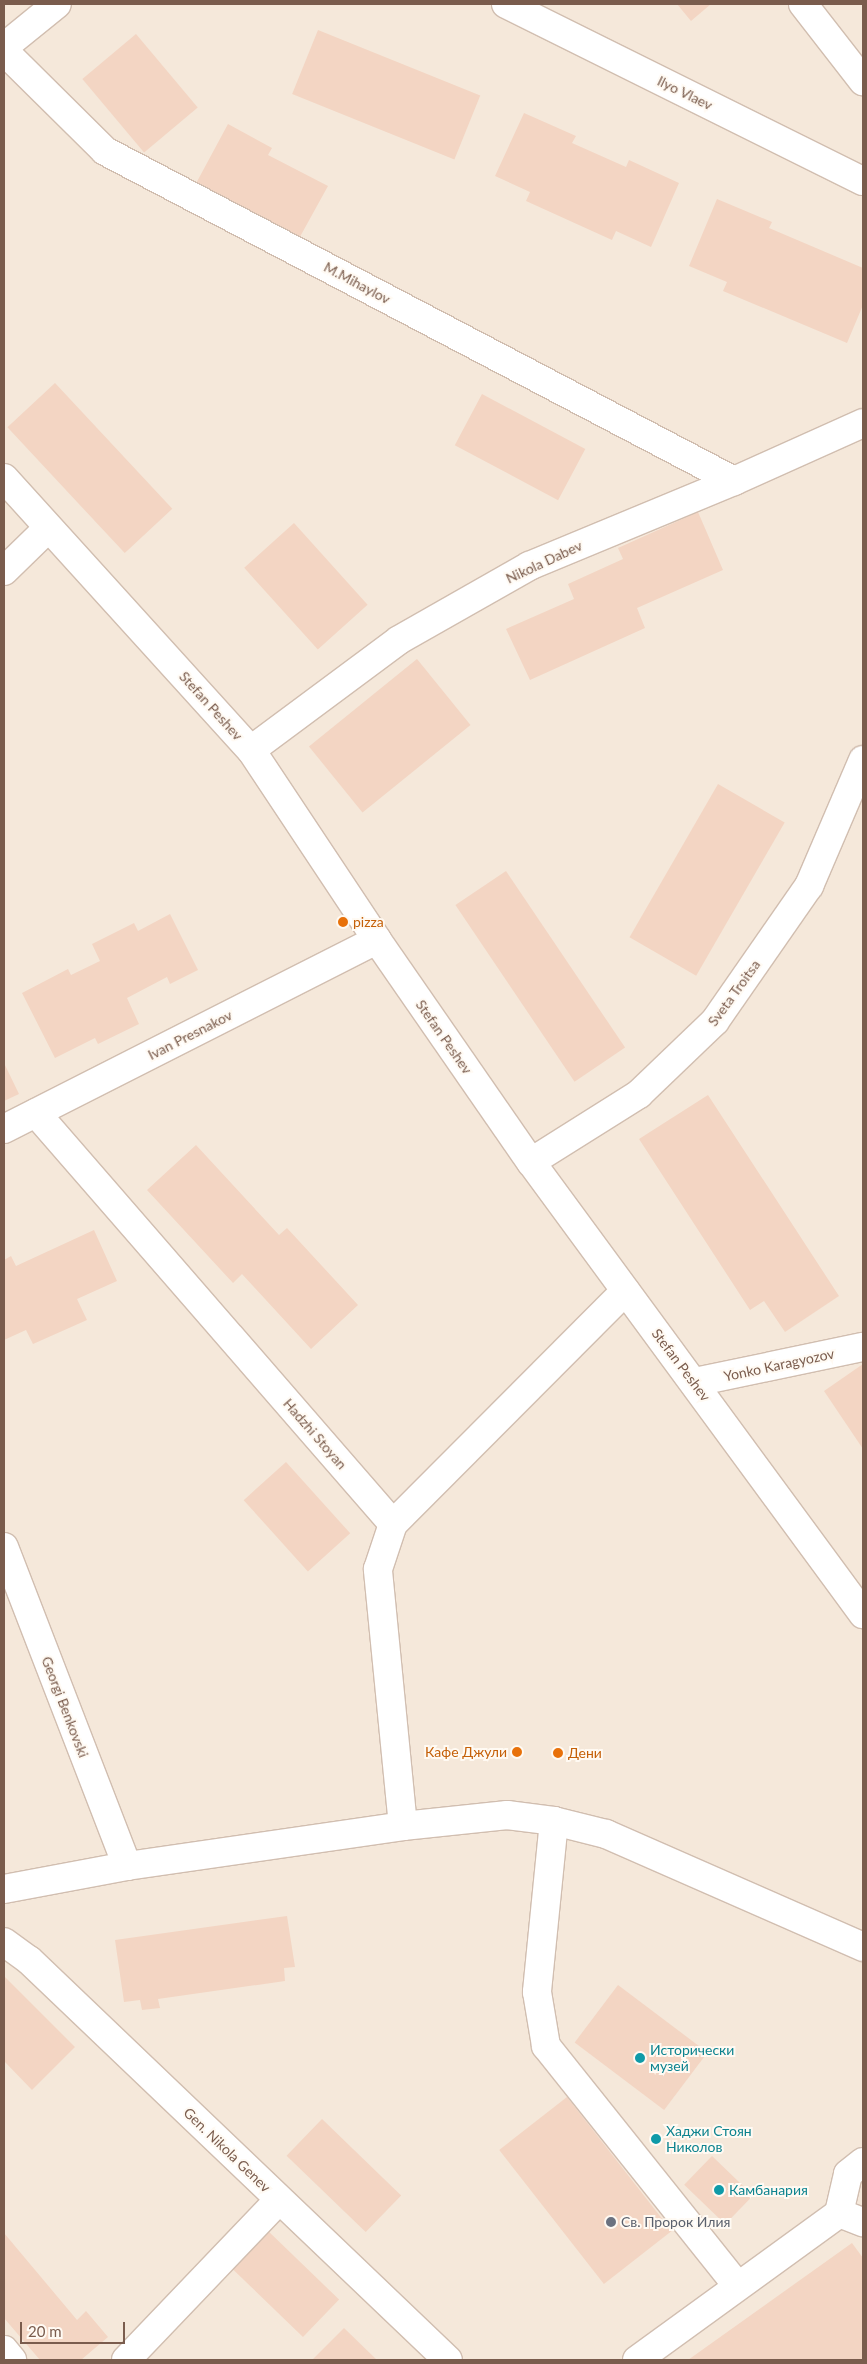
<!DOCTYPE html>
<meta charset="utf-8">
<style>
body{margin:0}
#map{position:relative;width:867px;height:2364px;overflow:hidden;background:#fdf6ec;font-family:Lato,sans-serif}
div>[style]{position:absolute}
.residential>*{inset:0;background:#f5e8da;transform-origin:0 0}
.building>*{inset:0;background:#f3d5c3;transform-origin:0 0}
.roads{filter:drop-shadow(1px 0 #d1beb0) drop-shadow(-1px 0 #d1beb0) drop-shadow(0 1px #d1beb0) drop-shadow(0 -1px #d1beb0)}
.minor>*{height:28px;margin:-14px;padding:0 14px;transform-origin:14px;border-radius:14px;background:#fff}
.dots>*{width:14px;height:14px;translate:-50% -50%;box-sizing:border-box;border:2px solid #fffaf3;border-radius:50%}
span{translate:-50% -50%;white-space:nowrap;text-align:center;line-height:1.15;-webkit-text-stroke:4px #fffaf3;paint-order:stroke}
.street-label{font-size:14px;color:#7a5c4d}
.food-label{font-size:14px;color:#c56008}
.left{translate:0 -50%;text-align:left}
.right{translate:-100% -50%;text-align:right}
.culture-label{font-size:14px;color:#0d838f}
.worship-label{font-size:14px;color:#5b616d}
.frame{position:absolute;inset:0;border:5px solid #7a5c4d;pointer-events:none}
.scale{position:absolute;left:20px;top:2322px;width:105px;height:22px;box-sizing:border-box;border:2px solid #7a5c4d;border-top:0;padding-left:6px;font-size:15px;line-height:18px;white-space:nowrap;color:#7a5c4d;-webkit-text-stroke:4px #fffaf3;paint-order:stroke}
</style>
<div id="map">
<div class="residential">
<div style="left:4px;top:4px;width:859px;height:2356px"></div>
</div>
<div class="building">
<div style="clip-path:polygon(677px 4px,711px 4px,691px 21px)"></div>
<div style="left:318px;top:30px;width:175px;height:69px;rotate:22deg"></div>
<div style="left:136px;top:34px;width:96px;height:70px;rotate:50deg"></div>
<div style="clip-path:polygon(524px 113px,576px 136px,572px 143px,626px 167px,629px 160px,679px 183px,651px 247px,616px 231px,612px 240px,526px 201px,530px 192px,495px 176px)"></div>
<div style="clip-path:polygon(228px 124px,272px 148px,268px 155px,328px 186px,296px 244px,193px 189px)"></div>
<div style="clip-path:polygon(717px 199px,772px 222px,769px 228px,863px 268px,863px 305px,847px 343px,723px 291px,727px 282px,689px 266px)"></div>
<div style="left:55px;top:383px;width:172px;height:65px;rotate:47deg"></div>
<div style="left:482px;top:394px;width:117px;height:58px;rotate:28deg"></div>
<div style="clip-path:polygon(698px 512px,723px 570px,637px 608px,645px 628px,530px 680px,506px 629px,574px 599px,568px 584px,623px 559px,618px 548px)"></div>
<div style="left:294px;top:523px;width:110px;height:67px;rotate:48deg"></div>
<div style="left:417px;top:659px;width:85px;height:139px;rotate:51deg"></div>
<div style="left:718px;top:784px;width:77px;height:177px;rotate:30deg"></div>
<div style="left:506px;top:871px;width:213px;height:61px;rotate:56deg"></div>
<div style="clip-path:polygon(170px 914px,198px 970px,170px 984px,167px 977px,127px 998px,139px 1024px,98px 1044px,95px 1038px,55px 1058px,22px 993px,68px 969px,71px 975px,100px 961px,92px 944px,134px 923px,138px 931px)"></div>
<div style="clip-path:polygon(4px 1063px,19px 1094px,4px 1101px)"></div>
<div style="clip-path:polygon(708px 1095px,839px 1296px,785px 1332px,764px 1301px,750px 1310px,639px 1139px)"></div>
<div style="clip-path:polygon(196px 1145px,279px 1235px,287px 1228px,358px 1305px,311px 1349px,242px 1274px,233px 1283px,147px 1190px)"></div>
<div style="clip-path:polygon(94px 1230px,117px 1281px,77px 1299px,87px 1320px,33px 1344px,26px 1330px,4px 1340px,4px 1260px,11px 1256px,16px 1266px)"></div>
<div style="clip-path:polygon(863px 1364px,863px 1449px,824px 1391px)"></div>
<div style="left:286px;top:1462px;width:96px;height:57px;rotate:48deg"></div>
<div style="clip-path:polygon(287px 1916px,295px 1967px,284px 1968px,285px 1981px,158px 1999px,160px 2008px,142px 2010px,140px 2000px,124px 2002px,115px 1940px)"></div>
<div style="clip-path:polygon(4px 1976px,75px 2047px,32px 2090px,4px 2061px)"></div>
<div style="left:618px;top:1985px;width:112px;height:72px;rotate:37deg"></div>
<div style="left:567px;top:2097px;width:170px;height:86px;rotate:52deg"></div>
<div style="left:322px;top:2119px;width:110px;height:51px;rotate:44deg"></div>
<div style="left:712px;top:2156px;width:57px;height:40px;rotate:44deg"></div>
<div style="left:265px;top:2228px;width:103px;height:52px;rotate:44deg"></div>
<div style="clip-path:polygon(4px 2233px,77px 2320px,86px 2311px,108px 2337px,81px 2360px,40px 2360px,4px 2318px)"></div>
<div style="clip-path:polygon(852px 2243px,863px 2258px,863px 2360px,688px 2360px)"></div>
<div style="clip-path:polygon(344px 2328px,377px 2360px,312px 2360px)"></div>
</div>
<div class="roads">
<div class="minor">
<div style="left:506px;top:4px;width:398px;rotate:26.4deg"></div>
<div style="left:803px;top:4px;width:98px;rotate:52.1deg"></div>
<div style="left:4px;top:47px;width:68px;rotate:-39.1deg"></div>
<div style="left:4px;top:51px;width:142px;rotate:44.7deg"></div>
<div style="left:105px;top:151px;width:710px;rotate:27.68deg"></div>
<div style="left:4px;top:478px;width:367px;rotate:47.8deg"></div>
<div style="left:251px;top:750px;width:228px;rotate:56.4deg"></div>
<div style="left:377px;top:940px;width:270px;rotate:55.3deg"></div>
<div style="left:531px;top:1162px;width:561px;rotate:53.7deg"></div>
<div style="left:4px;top:571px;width:62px;rotate:-44.3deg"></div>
<div style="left:251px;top:750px;width:184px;rotate:-36.6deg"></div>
<div style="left:399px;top:640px;width:150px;rotate:-29.6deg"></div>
<div style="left:529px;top:566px;width:222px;rotate:-22.5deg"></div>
<div style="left:734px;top:481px;width:141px;rotate:-24.2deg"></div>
<div style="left:36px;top:1113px;width:544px;rotate:49.02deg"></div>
<div style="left:4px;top:1129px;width:418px;rotate:-26.9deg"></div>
<div style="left:531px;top:1162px;width:128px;rotate:-32.2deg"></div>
<div style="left:639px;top:1094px;width:105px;rotate:-43.8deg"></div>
<div style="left:715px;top:1021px;width:165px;rotate:-55.2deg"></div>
<div style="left:809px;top:886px;width:137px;rotate:-66.8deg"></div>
<div style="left:695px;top:1382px;width:172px;rotate:-11.8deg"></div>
<div style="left:4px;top:1547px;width:342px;rotate:68.9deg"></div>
<div style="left:554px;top:1821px;width:172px;rotate:95.7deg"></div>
<div style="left:537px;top:1992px;width:55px;rotate:80.5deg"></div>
<div style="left:546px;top:2046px;width:306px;rotate:51.4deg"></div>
<div style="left:403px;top:1826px;width:258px;rotate:-95.6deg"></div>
<div style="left:378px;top:1569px;width:47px;rotate:-71.6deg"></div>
<div style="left:393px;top:1524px;width:329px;rotate:-45.1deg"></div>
<div style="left:4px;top:1889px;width:125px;rotate:-10.6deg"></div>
<div style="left:127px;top:1866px;width:279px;rotate:-8.2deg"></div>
<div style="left:403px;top:1826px;width:105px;rotate:-6deg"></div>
<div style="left:507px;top:1815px;width:47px;rotate:7.3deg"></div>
<div style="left:554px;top:1821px;width:54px;rotate:14deg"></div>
<div style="left:606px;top:1834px;width:281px;rotate:23.7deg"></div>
<div style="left:4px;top:1942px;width:31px;rotate:36deg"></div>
<div style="left:29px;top:1960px;width:579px;rotate:43.67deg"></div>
<div style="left:839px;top:2213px;width:40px;rotate:-77deg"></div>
<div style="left:848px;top:2174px;width:19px;rotate:-39deg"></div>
<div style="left:4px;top:2350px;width:13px;rotate:51deg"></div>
<div style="left:126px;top:2360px;width:221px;rotate:-46.3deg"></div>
<div style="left:637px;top:2360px;width:250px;rotate:-36deg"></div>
<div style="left:839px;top:2213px;width:26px;rotate:21deg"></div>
</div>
</div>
<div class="dots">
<div style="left:343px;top:922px;background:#e8710a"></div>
<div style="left:517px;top:1752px;background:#e8710a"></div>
<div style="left:558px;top:1753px;background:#e8710a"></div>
<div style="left:640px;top:2058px;background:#0f9aa8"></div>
<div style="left:656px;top:2139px;background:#0f9aa8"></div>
<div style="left:719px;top:2190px;background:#0f9aa8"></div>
<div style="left:611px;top:2222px;background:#6b7280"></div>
</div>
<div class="street-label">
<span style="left:685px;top:93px;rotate:26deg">Ilyo Vlaev</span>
<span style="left:357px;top:283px;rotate:28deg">M.Mihaylov</span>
<span style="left:544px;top:562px;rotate:-25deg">Nikola Dabev</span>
<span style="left:211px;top:706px;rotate:48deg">Stefan Peshev</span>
<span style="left:734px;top:993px;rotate:-54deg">Sveta Troitsa</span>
<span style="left:190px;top:1035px;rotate:-27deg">Ivan Presnakov</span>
<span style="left:444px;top:1037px;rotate:55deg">Stefan Peshev</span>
<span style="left:681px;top:1365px;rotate:53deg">Stefan Peshev</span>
<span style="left:779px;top:1365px;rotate:-12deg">Yonko Karagyozov</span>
<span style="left:315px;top:1434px;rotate:49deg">Hadzhi Stoyan</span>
<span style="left:65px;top:1707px;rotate:69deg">Georgi Benkovski</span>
<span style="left:227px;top:2150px;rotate:44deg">Gen. Nikola Genev</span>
</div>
<div class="food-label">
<span class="left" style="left:353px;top:922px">pizza</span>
<span class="right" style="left:507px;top:1752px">Кафе Джули</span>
<span class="left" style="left:568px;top:1753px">Дени</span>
</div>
<div class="culture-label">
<span class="left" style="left:650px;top:2058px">Исторически<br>музей</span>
<span class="left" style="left:666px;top:2139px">Хаджи Стоян<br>Николов</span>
<span class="left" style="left:729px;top:2190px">Камбанария</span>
</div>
<div class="worship-label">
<span class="left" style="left:621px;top:2222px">Св. Пророк Илия</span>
</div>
<div class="frame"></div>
<div class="scale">20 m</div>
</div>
